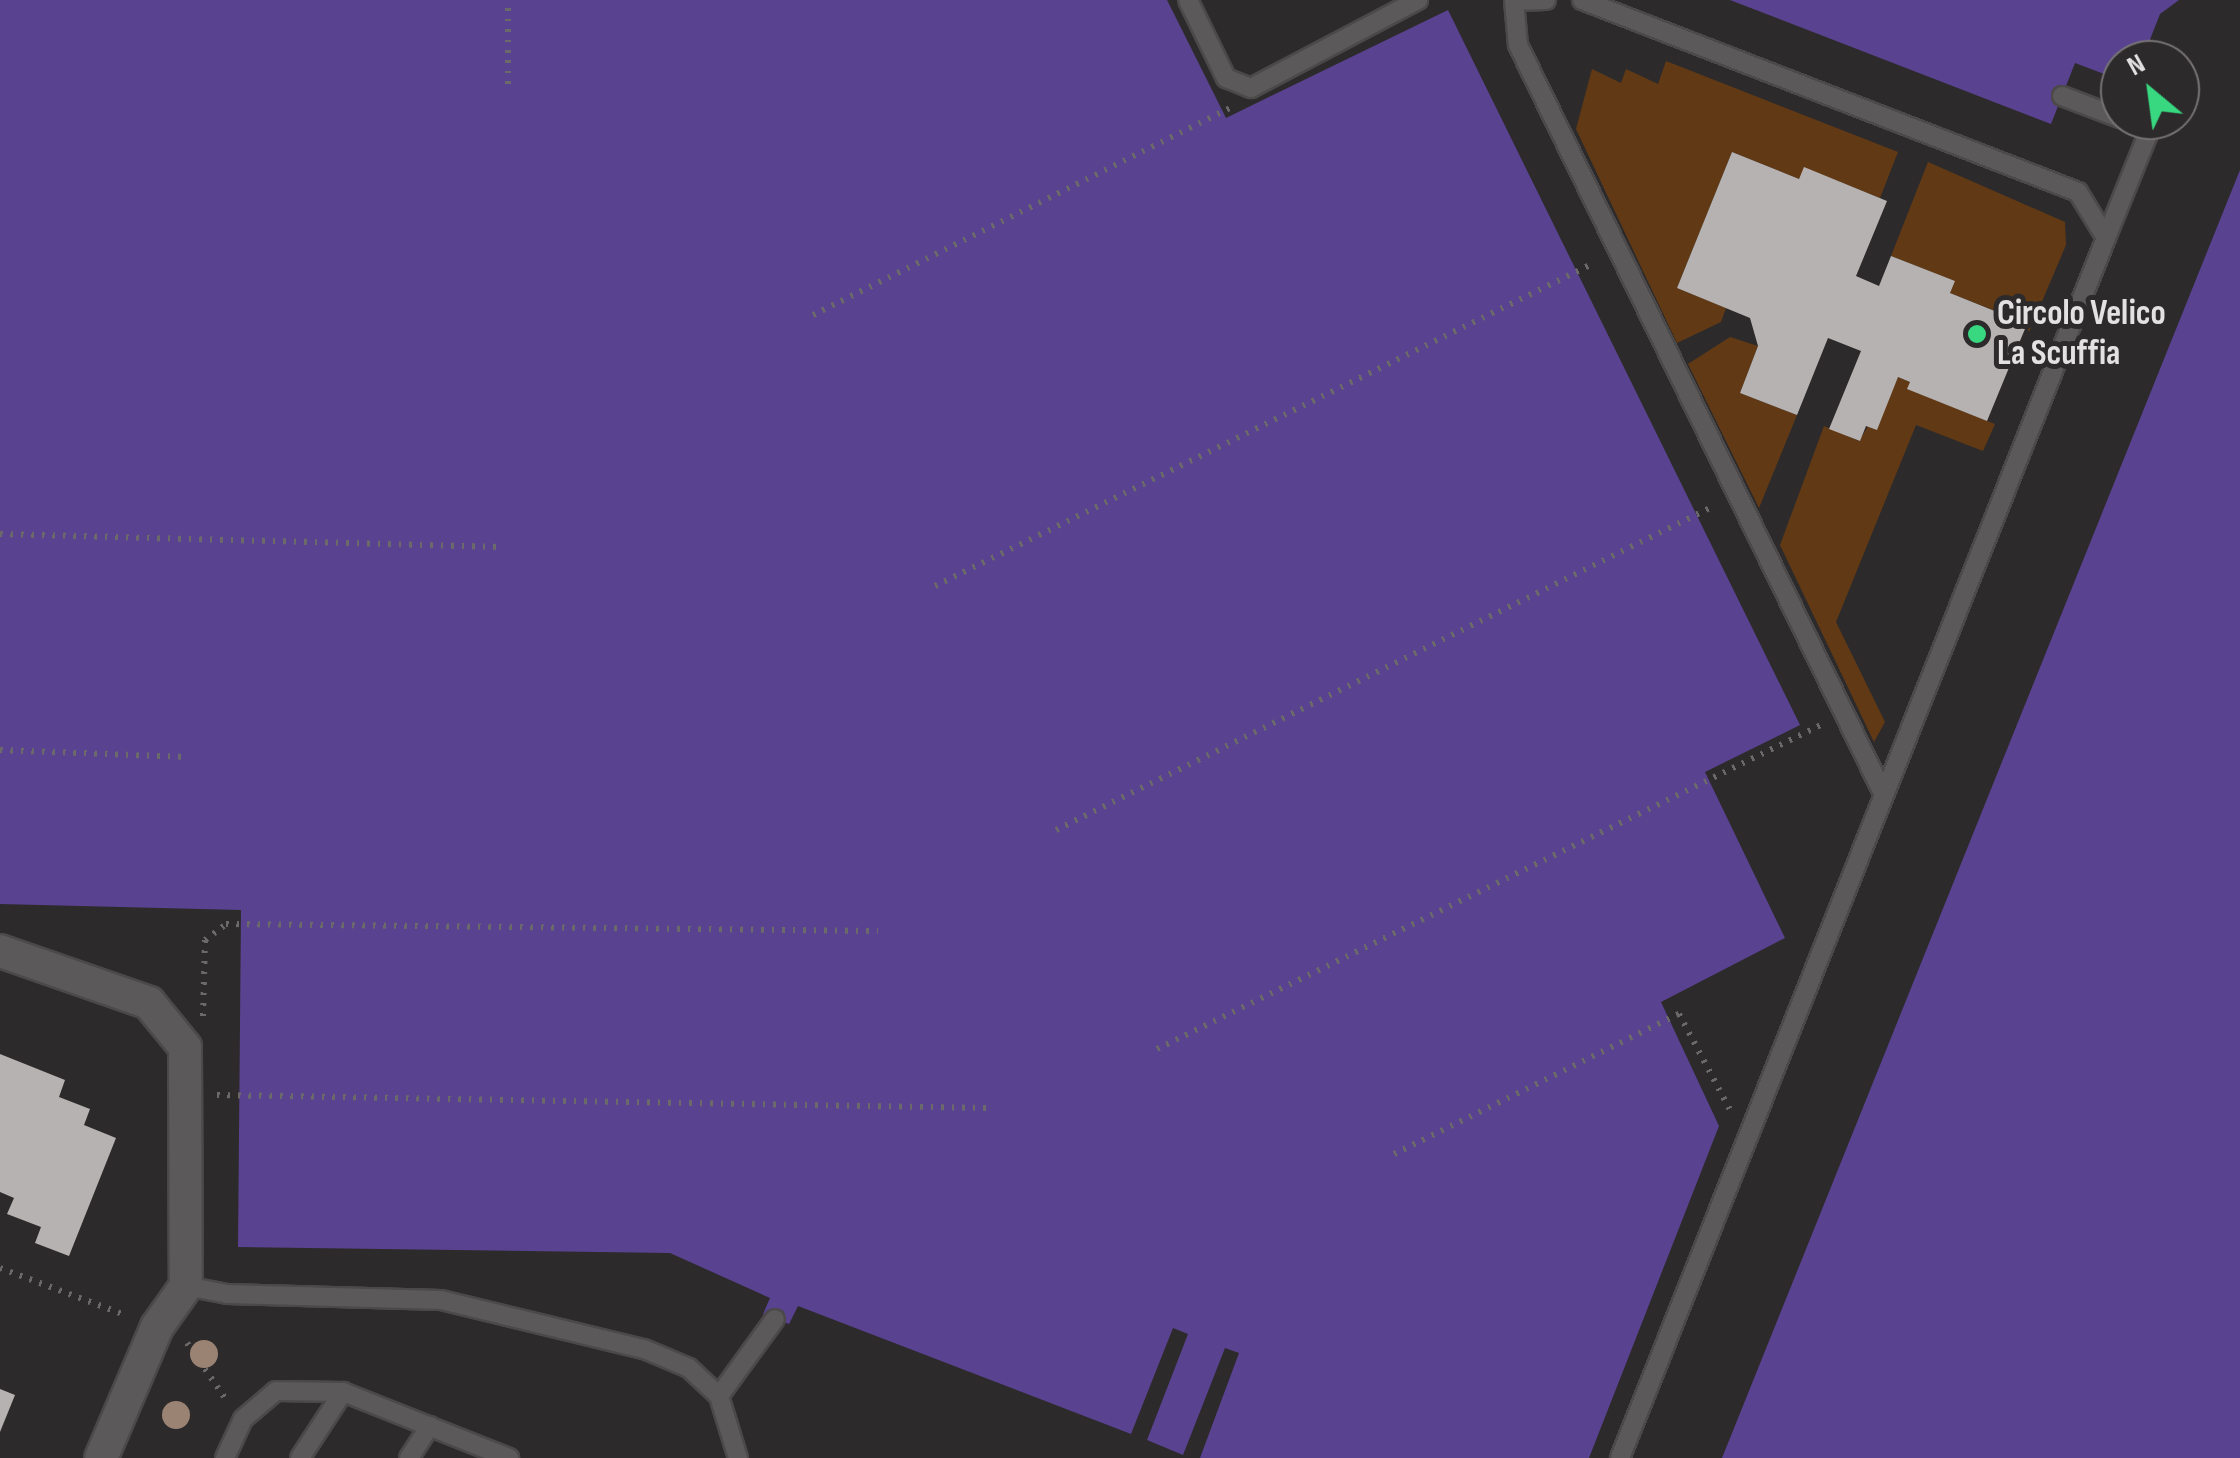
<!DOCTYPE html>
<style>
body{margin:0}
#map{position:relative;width:2240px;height:1458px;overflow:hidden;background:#2d2a2b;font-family:"Sofia Sans Condensed",sans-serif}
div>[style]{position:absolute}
.green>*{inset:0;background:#613a15}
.water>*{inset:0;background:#594290}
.building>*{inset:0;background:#b6b2b1}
.path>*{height:6px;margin-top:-3px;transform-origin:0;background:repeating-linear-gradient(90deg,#6b696a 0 2.5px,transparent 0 10.5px)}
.roads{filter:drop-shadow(2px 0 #4b4949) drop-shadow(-2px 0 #4b4949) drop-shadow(0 2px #4b4949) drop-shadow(0 -2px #4b4949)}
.service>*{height:18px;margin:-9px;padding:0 9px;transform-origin:9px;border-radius:9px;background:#5c595a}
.minor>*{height:32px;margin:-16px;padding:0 16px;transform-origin:16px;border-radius:16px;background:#5c595a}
.trees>*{width:28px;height:28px;margin:-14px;border-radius:50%;background:#9a8372}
.dots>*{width:28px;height:28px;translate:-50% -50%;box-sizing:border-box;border:5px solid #2d2a2b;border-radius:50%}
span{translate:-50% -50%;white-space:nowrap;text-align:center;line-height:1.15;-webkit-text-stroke:10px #2d2a2b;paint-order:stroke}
.poi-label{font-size:35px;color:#e3e1e2;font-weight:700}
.left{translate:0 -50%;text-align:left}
.north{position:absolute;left:2100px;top:40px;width:100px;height:100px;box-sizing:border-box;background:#2d2a2b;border:2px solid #767374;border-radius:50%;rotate:331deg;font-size:28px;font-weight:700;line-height:40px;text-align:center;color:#e3e1e2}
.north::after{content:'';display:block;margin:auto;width:35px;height:45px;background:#37d880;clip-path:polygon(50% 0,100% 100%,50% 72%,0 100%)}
</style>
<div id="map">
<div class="green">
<div style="clip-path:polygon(1666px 61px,1898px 152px,1880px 198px,1805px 168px,1799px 179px,1732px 152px,1677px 288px,1726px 308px,1721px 322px,1677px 343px,1576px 129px,1592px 69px,1621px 83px,1626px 69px,1658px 84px)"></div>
<div style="clip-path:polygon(1928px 162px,2065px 222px,2066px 245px,2029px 332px,2026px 323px,1950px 293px,1954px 281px,1891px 256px)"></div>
<div style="clip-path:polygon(1730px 337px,1758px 346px,1740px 393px,1797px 415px,1759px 508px,1688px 364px)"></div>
<div style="clip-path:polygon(1898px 377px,1910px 382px,1908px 389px,1995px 424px,1983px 451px,1916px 425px,1836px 622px,1885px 722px,1874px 742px,1780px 545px,1824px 426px,1859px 441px)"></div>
</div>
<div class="water">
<div style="clip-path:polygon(0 0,1167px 0,1226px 118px,1448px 10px,1800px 725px,1705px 772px,1785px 938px,1661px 1002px,1719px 1126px,1589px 1458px,1200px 1458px,1239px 1353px,1225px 1348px,1183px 1455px,1147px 1440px,1188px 1334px,1173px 1328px,1131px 1434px,798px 1306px,789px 1324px,763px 1314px,770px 1298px,670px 1253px,238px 1247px,241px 910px,0 904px)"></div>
<div style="clip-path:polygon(1730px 0,2179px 0,2160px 14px,2142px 60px,2120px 60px,2120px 80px,2075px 63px,2051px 124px)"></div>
<div style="clip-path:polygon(2240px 170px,2240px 1458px,1722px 1458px)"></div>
</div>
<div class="building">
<div style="clip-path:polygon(1732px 152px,1799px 179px,1804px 167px,1887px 201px,1856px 276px,1879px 286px,1891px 256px,1955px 281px,1950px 293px,2027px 324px,1987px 421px,1907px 389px,1910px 382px,1898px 377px,1877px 430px,1866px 426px,1860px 441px,1829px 429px,1861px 351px,1828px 338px,1797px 415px,1740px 393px,1758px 346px,1750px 318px,1677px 288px)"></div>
<div style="clip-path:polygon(0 1054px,65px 1080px,59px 1097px,90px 1109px,84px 1125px,116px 1138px,69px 1256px,35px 1243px,41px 1227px,7px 1214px,14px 1198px,0 1192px)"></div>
<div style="clip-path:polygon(0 1389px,15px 1395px,0 1432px)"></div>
</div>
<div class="path">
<div style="left:508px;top:84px;width:84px;rotate:-90deg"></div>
<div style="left:813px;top:315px;width:468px;rotate:-26.4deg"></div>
<div style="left:0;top:534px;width:501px;rotate:1.49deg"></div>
<div style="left:935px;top:586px;width:734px;rotate:-26.11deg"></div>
<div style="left:0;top:750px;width:188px;rotate:2.1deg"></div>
<div style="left:1056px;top:830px;width:733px;rotate:-26.22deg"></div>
<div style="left:203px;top:1016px;width:76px;rotate:-88.5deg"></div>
<div style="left:205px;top:940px;width:26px;rotate:-37deg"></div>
<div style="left:226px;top:924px;width:652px;rotate:0.62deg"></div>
<div style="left:1157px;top:1049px;width:739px;rotate:-26.01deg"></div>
<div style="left:217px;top:1095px;width:773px;rotate:0.96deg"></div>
<div style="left:1394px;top:1154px;width:318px;rotate:-26.2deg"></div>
<div style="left:1679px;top:1014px;width:111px;rotate:62deg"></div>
<div style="left:0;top:1268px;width:134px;rotate:20.6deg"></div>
<div style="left:187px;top:1343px;width:70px;rotate:55.4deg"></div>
</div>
<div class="roads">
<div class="service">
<div style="left:1188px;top:0;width:87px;rotate:64deg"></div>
<div style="left:1226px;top:78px;width:27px;rotate:22deg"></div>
<div style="left:1251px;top:88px;width:189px;rotate:-27.8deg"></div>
<div style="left:1546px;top:0;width:32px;rotate:178deg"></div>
<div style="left:1514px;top:1px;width:44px;rotate:84.8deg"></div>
<div style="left:1518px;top:45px;width:830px;rotate:63.99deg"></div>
<div style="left:1582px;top:0;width:532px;rotate:21.16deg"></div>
<div style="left:2078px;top:192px;width:54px;rotate:58.7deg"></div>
<div style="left:2106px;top:238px;width:1313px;rotate:111.72deg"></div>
<div style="left:2062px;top:96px;width:62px;rotate:20.8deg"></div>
<div style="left:2106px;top:238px;width:118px;rotate:-68deg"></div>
<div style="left:2150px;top:129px;width:27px;rotate:-160deg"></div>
<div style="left:186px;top:1286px;width:42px;rotate:11deg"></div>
<div style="left:227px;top:1294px;width:214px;rotate:1.6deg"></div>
<div style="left:441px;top:1300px;width:209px;rotate:13.6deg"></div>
<div style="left:644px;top:1349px;width:49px;rotate:22.9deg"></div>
<div style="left:689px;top:1368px;width:41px;rotate:43deg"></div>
<div style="left:719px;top:1396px;width:65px;rotate:73deg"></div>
<div style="left:719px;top:1396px;width:95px;rotate:-54deg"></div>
<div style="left:225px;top:1458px;width:43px;rotate:-65.2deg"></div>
<div style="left:243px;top:1419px;width:43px;rotate:-40.3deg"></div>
<div style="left:276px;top:1391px;width:67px;rotate:0.9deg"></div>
<div style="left:343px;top:1392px;width:179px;rotate:21.7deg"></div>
<div style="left:300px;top:1458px;width:79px;rotate:-56.9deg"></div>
<div style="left:409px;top:1458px;width:38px;rotate:-57deg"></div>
</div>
<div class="minor">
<div style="left:0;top:951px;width:158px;rotate:19.2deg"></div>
<div style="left:149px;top:1003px;width:57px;rotate:50.7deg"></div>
<div style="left:185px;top:1047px;width:239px;rotate:89.8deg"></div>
<div style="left:186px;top:1286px;width:50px;rotate:125.3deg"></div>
<div style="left:157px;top:1327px;width:142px;rotate:113.1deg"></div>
</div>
</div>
<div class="trees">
<div style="left:204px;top:1354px"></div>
<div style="left:176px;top:1415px"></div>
</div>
<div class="dots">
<div style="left:1977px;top:334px;background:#37d880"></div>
</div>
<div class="poi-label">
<span class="left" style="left:1997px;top:334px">Circolo Velico<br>La Scuffia</span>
</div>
<div class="north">N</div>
</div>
